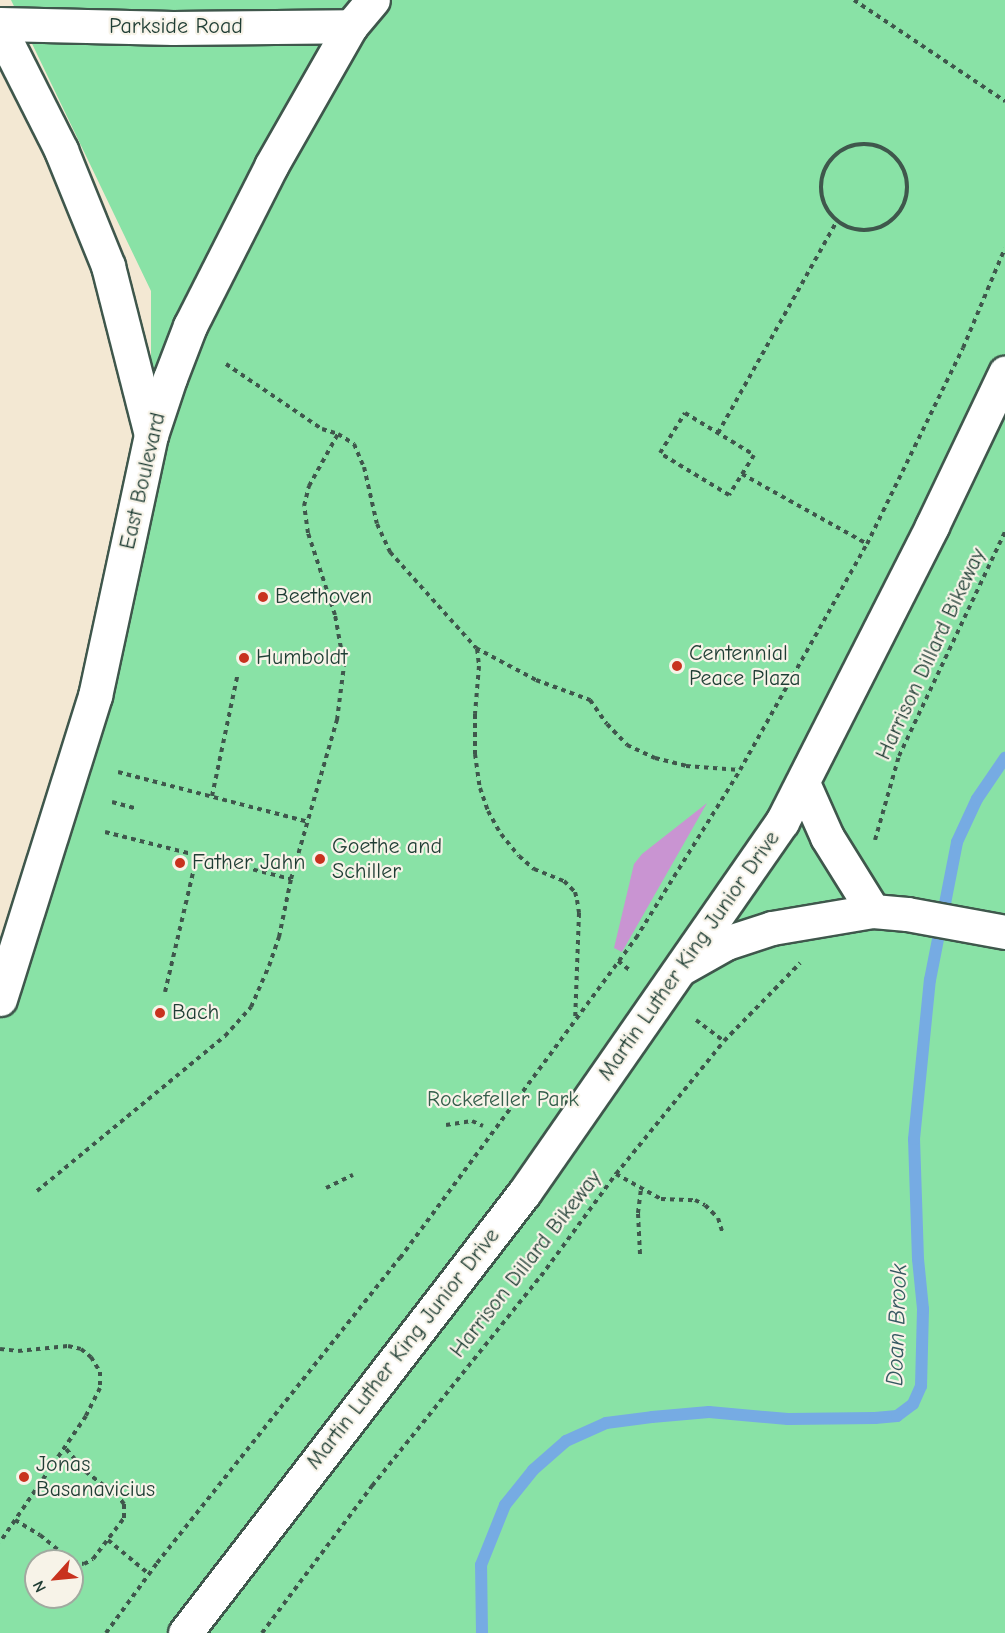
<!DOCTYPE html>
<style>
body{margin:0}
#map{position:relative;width:1005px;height:1633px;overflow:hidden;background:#f3e8d3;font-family:"Comic Neue",sans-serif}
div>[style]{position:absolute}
.green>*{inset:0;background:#89e2a6}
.stream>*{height:12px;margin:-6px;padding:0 6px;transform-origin:6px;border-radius:6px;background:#76abe3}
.building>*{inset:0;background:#c994d2}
.path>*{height:4px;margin-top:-2px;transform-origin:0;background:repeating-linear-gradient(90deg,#3f574c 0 4.5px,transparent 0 9px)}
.path>.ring{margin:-2px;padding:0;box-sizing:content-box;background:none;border:4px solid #3f574c;border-radius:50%}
.roads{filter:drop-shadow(2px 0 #3f574c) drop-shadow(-2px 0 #3f574c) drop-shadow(0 2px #3f574c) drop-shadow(0 -2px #3f574c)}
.minor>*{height:33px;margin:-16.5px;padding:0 16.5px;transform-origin:16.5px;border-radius:16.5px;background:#fff}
.secondary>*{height:33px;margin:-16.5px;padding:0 16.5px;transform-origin:16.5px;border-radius:16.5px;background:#fff}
.dots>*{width:16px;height:16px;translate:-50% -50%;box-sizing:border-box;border:3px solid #f7f3e8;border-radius:50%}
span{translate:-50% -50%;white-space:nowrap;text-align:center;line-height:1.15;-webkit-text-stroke:4.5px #f7f3e8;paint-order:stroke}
.street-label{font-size:22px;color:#1f3d34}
.poi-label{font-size:22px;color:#1f3d34}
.left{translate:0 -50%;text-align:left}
.park-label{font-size:22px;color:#345e4b}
.water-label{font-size:24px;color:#355860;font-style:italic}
.north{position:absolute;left:24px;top:1549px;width:60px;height:60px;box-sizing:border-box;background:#f7f3e8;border:2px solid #a1aaa0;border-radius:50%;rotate:243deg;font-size:16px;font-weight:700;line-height:24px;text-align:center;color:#1f3d34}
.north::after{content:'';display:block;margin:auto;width:21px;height:27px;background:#c8321e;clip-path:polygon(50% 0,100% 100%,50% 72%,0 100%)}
</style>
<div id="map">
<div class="green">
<div style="clip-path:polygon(evenodd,11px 0,1005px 0,1005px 1633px,0 1633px,0 977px,151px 435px,151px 291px,11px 0,36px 1561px,72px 1561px,72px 1597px,36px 1597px,36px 1561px)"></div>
</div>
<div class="stream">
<div style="left:482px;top:1633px;width:68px;rotate:-90.8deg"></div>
<div style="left:481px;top:1565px;width:65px;rotate:-68.2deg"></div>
<div style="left:505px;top:1505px;width:45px;rotate:-51.3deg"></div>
<div style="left:533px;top:1470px;width:44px;rotate:-41.3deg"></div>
<div style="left:566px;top:1441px;width:44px;rotate:-24.2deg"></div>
<div style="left:606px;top:1423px;width:46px;rotate:-7.4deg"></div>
<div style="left:652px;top:1417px;width:57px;rotate:-5deg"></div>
<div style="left:709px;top:1412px;width:79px;rotate:5.1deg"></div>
<div style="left:788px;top:1419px;width:87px;rotate:-0.7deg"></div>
<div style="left:875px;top:1418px;width:22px;rotate:-5deg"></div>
<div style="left:897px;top:1416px;width:20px;rotate:-37deg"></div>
<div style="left:913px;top:1404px;width:20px;rotate:-66deg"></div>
<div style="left:921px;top:1386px;width:77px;rotate:-88.5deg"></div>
<div style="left:923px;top:1309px;width:50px;rotate:-95.7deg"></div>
<div style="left:918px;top:1259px;width:120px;rotate:-91.9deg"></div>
<div style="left:914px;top:1139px;width:160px;rotate:-84.3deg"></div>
<div style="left:930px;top:980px;width:141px;rotate:-78.9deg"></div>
<div style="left:957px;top:842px;width:47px;rotate:-65.1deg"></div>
<div style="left:977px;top:799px;width:50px;rotate:-55.7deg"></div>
</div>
<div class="building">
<div style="clip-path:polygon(707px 803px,622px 952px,614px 948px,634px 864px,642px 854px)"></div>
</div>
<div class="path">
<div style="left:854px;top:0;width:182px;rotate:33.8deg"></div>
<div class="ring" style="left:821px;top:144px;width:82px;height:82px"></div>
<div style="left:226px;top:364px;width:116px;rotate:34.1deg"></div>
<div style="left:322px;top:429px;width:17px;rotate:17deg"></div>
<div style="left:338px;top:434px;width:19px;rotate:32deg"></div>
<div style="left:354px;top:444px;width:25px;rotate:67deg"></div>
<div style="left:364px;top:467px;width:58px;rotate:77.2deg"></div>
<div style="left:377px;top:524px;width:31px;rotate:65deg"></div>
<div style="left:390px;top:552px;width:129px;rotate:48.1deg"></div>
<div style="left:476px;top:648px;width:68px;rotate:28.1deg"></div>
<div style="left:536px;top:680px;width:58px;rotate:20.3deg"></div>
<div style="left:590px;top:700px;width:29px;rotate:55deg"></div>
<div style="left:607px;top:724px;width:29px;rotate:46deg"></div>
<div style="left:627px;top:745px;width:31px;rotate:25deg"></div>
<div style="left:655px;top:758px;width:32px;rotate:14deg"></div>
<div style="left:686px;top:766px;width:54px;rotate:4.2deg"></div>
<div style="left:685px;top:413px;width:81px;rotate:31.3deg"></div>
<div style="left:754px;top:455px;width:47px;rotate:122deg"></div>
<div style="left:729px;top:495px;width:81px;rotate:-148.7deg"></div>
<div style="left:660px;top:453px;width:47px;rotate:-58deg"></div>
<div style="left:718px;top:433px;width:243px;rotate:-60.7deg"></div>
<div style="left:742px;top:474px;width:143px;rotate:29.2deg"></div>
<div style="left:477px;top:649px;width:17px;rotate:83deg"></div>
<div style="left:479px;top:666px;width:48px;rotate:94.8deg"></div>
<div style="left:475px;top:714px;width:40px;rotate:90deg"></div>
<div style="left:475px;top:754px;width:34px;rotate:82deg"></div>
<div style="left:480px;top:788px;width:24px;rotate:71deg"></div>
<div style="left:488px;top:811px;width:26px;rotate:61deg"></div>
<div style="left:501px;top:834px;width:28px;rotate:51deg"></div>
<div style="left:519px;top:856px;width:20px;rotate:41deg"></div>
<div style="left:534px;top:869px;width:32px;rotate:22deg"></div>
<div style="left:564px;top:881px;width:16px;rotate:45deg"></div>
<div style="left:575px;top:892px;width:8px;rotate:76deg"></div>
<div style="left:577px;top:900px;width:13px;rotate:81deg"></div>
<div style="left:579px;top:913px;width:107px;rotate:92.1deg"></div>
<div style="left:118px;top:772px;width:196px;rotate:14.7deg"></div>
<div style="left:212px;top:796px;width:122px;rotate:-78.1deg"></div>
<div style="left:112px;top:802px;width:23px;rotate:15deg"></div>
<div style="left:105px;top:832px;width:192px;rotate:14.2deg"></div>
<div style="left:875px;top:840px;width:87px;rotate:-74.1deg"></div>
<div style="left:899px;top:756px;width:248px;rotate:-64.7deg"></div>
<div style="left:618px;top:961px;width:16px;rotate:38deg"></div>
<div style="left:165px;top:992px;width:140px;rotate:-76.8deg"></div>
<div style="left:696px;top:1020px;width:35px;rotate:37deg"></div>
<div style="left:446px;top:1125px;width:26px;rotate:-9deg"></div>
<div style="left:472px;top:1121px;width:12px;rotate:24deg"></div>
<div style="left:616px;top:1174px;width:51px;rotate:29.1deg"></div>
<div style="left:661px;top:1199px;width:34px;rotate:2deg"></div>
<div style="left:695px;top:1200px;width:11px;rotate:27deg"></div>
<div style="left:705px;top:1205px;width:18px;rotate:45deg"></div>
<div style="left:718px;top:1218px;width:17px;rotate:73deg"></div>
<div style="left:326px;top:1188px;width:30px;rotate:-26deg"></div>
<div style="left:37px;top:1191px;width:244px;rotate:-39.5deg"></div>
<div style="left:225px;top:1036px;width:39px;rotate:-48deg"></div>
<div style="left:251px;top:1007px;width:45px;rotate:-66.3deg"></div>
<div style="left:269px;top:966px;width:31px;rotate:-71deg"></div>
<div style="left:279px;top:937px;width:59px;rotate:-78.3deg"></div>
<div style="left:291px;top:879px;width:166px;rotate:-73.9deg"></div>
<div style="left:337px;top:720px;width:55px;rotate:-82.7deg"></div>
<div style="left:344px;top:665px;width:51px;rotate:-100.2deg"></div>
<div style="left:335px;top:615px;width:86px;rotate:-108.2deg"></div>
<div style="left:308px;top:533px;width:27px;rotate:-98deg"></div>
<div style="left:304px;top:506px;width:21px;rotate:-76deg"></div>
<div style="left:309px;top:486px;width:60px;rotate:-60.9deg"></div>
<div style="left:640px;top:1254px;width:41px;rotate:-92.8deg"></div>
<div style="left:638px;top:1213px;width:24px;rotate:-83deg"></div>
<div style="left:0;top:1349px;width:18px;rotate:6deg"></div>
<div style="left:18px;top:1351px;width:50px;rotate:-5.7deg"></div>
<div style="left:68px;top:1346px;width:13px;rotate:13deg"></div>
<div style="left:81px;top:1349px;width:13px;rotate:39deg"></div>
<div style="left:91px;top:1357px;width:17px;rotate:59deg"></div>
<div style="left:100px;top:1372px;width:16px;rotate:90deg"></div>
<div style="left:100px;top:1388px;width:31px;rotate:117deg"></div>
<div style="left:86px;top:1416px;width:153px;rotate:124.3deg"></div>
<div style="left:15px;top:1520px;width:29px;rotate:31deg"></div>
<div style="left:40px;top:1535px;width:43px;rotate:39.3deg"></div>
<div style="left:73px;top:1562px;width:11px;rotate:10deg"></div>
<div style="left:84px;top:1564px;width:10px;rotate:-29deg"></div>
<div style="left:93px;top:1559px;width:51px;rotate:-52.9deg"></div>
<div style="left:124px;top:1518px;width:14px;rotate:-90deg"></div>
<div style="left:124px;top:1504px;width:10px;rotate:-127deg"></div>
<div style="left:118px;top:1496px;width:39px;rotate:-143deg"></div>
<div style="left:87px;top:1473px;width:35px;rotate:-131deg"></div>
<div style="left:108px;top:1540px;width:53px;rotate:39.7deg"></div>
<div style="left:106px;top:1633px;width:87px;rotate:-53.9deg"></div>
<div style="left:157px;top:1563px;width:390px;rotate:-51.5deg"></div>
<div style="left:400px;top:1258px;width:398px;rotate:-53.6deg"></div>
<div style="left:636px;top:938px;width:198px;rotate:-58.2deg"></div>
<div style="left:740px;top:770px;width:259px;rotate:-60.7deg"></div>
<div style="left:867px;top:544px;width:218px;rotate:-63.9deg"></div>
<div style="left:963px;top:348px;width:108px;rotate:-67.2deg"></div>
<div style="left:262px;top:1633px;width:184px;rotate:-53.2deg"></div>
<div style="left:372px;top:1486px;width:270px;rotate:-51.2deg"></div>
<div style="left:541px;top:1276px;width:127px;rotate:-53.7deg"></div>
<div style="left:616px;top:1174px;width:171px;rotate:-50.9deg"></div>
<div style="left:724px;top:1041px;width:109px;rotate:-45.7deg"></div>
</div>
<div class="roads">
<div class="minor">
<div style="left:0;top:24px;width:173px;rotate:1.3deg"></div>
<div style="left:173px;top:28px;width:178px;rotate:-0.6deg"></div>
<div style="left:0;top:29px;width:136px;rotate:63.2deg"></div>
<div style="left:61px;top:150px;width:125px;rotate:67.9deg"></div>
<div style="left:108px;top:266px;width:174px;rotate:75.7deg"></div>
<div style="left:803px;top:783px;width:59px;rotate:66deg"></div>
<div style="left:827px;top:837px;width:87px;rotate:58.1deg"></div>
<div style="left:682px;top:968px;width:51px;rotate:-29.6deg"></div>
<div style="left:726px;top:943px;width:48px;rotate:-18.1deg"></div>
<div style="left:772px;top:928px;width:102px;rotate:-9.6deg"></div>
<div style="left:873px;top:911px;width:34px;rotate:5deg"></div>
<div style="left:907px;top:914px;width:100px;rotate:10.4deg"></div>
<div style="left:0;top:999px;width:318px;rotate:-72.6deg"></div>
<div style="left:95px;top:696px;width:267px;rotate:-77.9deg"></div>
<div style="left:151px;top:435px;width:60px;rotate:-71.6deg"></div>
<div style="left:170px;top:378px;width:56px;rotate:-69deg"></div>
<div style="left:190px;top:326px;width:179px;rotate:-63.1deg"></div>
<div style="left:271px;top:166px;width:161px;rotate:-60.3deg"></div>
<div style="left:351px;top:26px;width:34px;rotate:-50deg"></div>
</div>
<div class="secondary">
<div style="left:185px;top:1633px;width:555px;rotate:-52.39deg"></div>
<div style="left:524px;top:1193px;width:452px;rotate:-55.2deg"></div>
<div style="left:782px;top:822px;width:332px;rotate:-63.1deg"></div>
<div style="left:932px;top:526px;width:170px;rotate:-64.5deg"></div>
</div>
</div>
<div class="dots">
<div style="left:263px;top:597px;background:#c8321e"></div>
<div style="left:244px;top:658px;background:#c8321e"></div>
<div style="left:677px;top:666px;background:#c8321e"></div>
<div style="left:320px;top:859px;background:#c8321e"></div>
<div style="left:180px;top:863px;background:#c8321e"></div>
<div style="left:160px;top:1013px;background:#c8321e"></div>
<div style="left:24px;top:1477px;background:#c8321e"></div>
</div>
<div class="street-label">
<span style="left:176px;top:27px">Parkside Road</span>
<span style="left:143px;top:481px;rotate:-77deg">East Boulevard</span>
<span style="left:931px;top:654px;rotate:-65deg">Harrison Dillard Bikeway</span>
<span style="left:689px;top:956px;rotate:-55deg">Martin Luther King Junior Drive</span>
<span style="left:526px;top:1264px;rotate:-52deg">Harrison Dillard Bikeway</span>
<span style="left:403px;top:1349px;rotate:-52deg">Martin Luther King Junior Drive</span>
</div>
<div class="poi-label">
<span class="left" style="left:275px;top:597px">Beethoven</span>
<span class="left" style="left:689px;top:666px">Centennial<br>Peace Plaza</span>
<span class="left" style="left:256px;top:658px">Humboldt</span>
<span class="left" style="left:332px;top:859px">Goethe and<br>Schiller</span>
<span class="left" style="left:192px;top:863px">Father Jahn</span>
<span class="left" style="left:172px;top:1013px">Bach</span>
<span class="left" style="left:36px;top:1477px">Jonas<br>Basanavicius</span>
</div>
<div class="park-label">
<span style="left:503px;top:1100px">Rockefeller Park</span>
</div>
<div class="water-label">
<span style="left:897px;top:1325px;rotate:-88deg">Doan Brook</span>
</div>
<div class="north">N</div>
</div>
